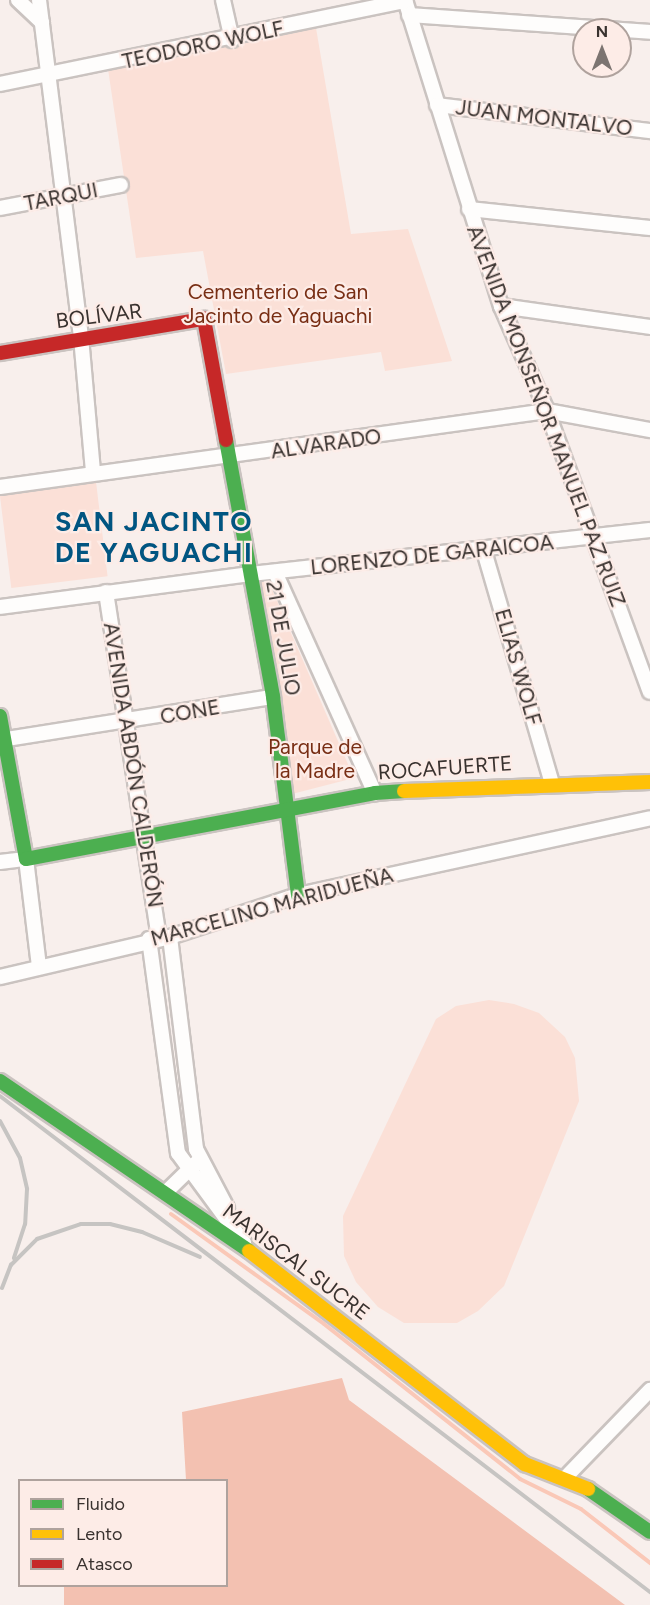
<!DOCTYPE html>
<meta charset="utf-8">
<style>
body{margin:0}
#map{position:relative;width:650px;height:1605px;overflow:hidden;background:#f8efec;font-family:Figtree,sans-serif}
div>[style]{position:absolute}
.green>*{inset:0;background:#fbe0d7;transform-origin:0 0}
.forest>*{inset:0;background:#f3c1b1}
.stream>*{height:4px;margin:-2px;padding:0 2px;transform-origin:2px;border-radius:2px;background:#fac8b7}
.roads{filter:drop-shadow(2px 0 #cac3c0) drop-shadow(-2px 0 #cac3c0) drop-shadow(0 2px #cac3c0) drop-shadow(0 -2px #cac3c0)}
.street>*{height:14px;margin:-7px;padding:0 7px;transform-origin:7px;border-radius:7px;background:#fefdfc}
.fast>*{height:14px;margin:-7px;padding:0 7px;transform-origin:7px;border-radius:7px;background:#4caf50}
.slow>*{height:14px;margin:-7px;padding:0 7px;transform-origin:7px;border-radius:7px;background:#ffc107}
.jam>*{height:14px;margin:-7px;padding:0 7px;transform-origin:7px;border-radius:7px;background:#c62828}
.rail>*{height:4px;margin:-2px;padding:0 2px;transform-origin:2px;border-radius:2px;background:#c6c4c2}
span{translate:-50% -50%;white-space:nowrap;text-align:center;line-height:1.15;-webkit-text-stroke:4.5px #fdece7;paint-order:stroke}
.street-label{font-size:21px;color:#39322f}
.park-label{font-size:21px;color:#782e14}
.district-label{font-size:27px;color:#015581;font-weight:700;letter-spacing:1.5px}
.legend{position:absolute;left:18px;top:1479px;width:210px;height:108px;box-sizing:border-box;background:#fdece7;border:2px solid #afa29d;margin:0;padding:8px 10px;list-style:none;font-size:18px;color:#39322f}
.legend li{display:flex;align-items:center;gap:12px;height:30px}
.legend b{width:30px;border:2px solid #afa29d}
.north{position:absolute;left:572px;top:18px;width:60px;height:60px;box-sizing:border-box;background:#fdece7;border:2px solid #afa29d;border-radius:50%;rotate:0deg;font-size:16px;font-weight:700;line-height:24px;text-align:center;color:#39322f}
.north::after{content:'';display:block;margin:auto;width:21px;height:27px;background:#7c7471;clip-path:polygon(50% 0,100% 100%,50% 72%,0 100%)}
</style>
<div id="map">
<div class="green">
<div style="clip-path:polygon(316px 28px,351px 234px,408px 229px,452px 361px,385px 371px,381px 352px,226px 374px,203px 251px,136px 258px,108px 69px)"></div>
<div style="left:96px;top:482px;width:95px;height:97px;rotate:83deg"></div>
<div style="clip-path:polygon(268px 580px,354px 778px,292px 794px,259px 583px)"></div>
<div style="clip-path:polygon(489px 1000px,514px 1004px,539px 1013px,565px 1037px,575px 1058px,579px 1101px,504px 1286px,478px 1311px,457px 1323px,404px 1323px,378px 1307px,356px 1282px,344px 1256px,343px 1216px,436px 1019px,456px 1006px)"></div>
</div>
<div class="forest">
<div style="clip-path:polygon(342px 1378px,349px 1400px,625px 1605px,64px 1605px,64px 1586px,226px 1586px,226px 1480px,186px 1480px,182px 1412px)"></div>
</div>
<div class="stream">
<div style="left:171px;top:1214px;width:188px;rotate:35.7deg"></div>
<div style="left:324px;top:1324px;width:250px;rotate:38.3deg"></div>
<div style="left:520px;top:1479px;width:68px;rotate:26.2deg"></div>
<div style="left:581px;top:1509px;width:88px;rotate:38deg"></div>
</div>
<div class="roads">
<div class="street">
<div style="left:18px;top:0;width:33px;rotate:43deg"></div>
<div style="left:39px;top:0;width:340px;rotate:82.9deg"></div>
<div style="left:81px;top:337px;width:136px;rotate:84.9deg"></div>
<div style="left:223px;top:0;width:41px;rotate:77.3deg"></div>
<div style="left:405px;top:0;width:321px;rotate:72.6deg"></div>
<div style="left:501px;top:306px;width:115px;rotate:66.3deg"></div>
<div style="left:547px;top:411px;width:299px;rotate:69.9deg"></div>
<div style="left:409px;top:15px;width:242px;rotate:4deg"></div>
<div style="left:0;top:84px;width:414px;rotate:-11.6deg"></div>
<div style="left:437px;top:105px;width:215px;rotate:7deg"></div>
<div style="left:0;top:208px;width:123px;rotate:-10.8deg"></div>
<div style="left:469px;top:209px;width:182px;rotate:6deg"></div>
<div style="left:501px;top:306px;width:150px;rotate:8deg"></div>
<div style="left:0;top:487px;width:552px;rotate:-7.91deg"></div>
<div style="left:547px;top:411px;width:105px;rotate:10.5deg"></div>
<div style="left:484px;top:551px;width:242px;rotate:73.7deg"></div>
<div style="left:275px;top:572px;width:243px;rotate:65.7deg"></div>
<div style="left:106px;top:592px;width:350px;rotate:81.3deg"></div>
<div style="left:0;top:607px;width:253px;rotate:-7.5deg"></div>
<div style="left:251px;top:574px;width:401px;rotate:-6.3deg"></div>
<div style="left:0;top:740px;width:276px;rotate:-9deg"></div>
<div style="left:0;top:862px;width:26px;rotate:-7deg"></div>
<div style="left:26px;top:859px;width:108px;rotate:83.1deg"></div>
<div style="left:170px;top:937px;width:214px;rotate:83deg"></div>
<div style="left:196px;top:1149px;width:67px;rotate:62.3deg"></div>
<div style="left:149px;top:939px;width:216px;rotate:82.3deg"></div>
<div style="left:178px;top:1153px;width:112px;rotate:53.7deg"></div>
<div style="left:0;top:977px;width:175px;rotate:-13.2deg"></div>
<div style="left:170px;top:937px;width:135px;rotate:-18.2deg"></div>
<div style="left:298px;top:895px;width:360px;rotate:-12.3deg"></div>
<div style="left:165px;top:1193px;width:43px;rotate:-44.1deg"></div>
<div style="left:564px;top:1479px;width:124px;rotate:-46deg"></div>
</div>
<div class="fast">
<div style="left:226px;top:440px;width:261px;rotate:79.6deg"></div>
<div style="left:273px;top:697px;width:200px;rotate:82.8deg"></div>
<div style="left:0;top:716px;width:145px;rotate:79.7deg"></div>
<div style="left:26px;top:859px;width:355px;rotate:-10.7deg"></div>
<div style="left:375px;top:793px;width:29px;rotate:-4deg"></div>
<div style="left:0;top:1081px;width:301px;rotate:34.3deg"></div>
<div style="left:588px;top:1489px;width:75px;rotate:34.7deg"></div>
</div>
<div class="slow">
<div style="left:404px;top:791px;width:246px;rotate:-2.1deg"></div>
<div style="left:249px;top:1251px;width:349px;rotate:37.7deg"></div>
<div style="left:525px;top:1464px;width:68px;rotate:21.6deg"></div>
</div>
<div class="jam">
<div style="left:0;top:353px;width:207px;rotate:-9.5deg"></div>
<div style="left:204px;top:319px;width:123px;rotate:79.7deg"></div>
</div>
</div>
<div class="rail">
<div style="left:0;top:1096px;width:818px;rotate:37.35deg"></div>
<div style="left:0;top:1121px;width:42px;rotate:61.6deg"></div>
<div style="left:20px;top:1158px;width:32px;rotate:77deg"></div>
<div style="left:27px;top:1189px;width:35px;rotate:93deg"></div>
<div style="left:25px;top:1224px;width:36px;rotate:108deg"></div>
<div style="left:2px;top:1288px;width:25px;rotate:-69deg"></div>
<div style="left:11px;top:1265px;width:37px;rotate:-45deg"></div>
<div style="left:37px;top:1239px;width:46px;rotate:-18.8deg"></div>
<div style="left:81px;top:1224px;width:29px"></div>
<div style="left:110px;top:1224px;width:33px;rotate:14deg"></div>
<div style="left:142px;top:1232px;width:63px;rotate:23.3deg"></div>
</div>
<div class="street-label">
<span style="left:203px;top:45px;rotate:-12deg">TEODORO WOLF</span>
<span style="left:544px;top:118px;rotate:7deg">JUAN MONTALVO</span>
<span style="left:61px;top:197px;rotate:-11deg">TARQUI</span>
<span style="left:99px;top:316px;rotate:-7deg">BOLÍVAR</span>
<span style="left:546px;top:416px;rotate:69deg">AVENIDA MONSEÑOR MANUEL PAZ RUIZ</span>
<span style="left:326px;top:444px;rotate:-8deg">ALVARADO</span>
<span style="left:432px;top:555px;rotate:-6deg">LORENZO DE GARAICOA</span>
<span style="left:283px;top:638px;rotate:80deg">21 DE JULIO</span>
<span style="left:518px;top:667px;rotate:74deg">ELIAS WOLF</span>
<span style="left:190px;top:712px;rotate:-10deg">CONE</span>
<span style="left:133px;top:765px;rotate:81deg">AVENIDA ABDÓN CALDERÓN</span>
<span style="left:445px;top:768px;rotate:-4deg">ROCAFUERTE</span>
<span style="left:272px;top:907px;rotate:-15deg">MARCELINO MARIDUEÑA</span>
<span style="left:296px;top:1262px;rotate:37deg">MARISCAL SUCRE</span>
</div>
<div class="park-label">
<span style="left:278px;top:304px">Cementerio de San<br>Jacinto de Yaguachi</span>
<span style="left:315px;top:759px">Parque de<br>la Madre</span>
</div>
<div class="district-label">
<span style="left:154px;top:537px">SAN JACINTO<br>DE YAGUACHI</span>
</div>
<ul class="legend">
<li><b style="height:8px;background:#4caf50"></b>Fluido</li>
<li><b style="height:8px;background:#ffc107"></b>Lento</li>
<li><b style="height:8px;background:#c62828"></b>Atasco</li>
</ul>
<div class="north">N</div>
</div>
